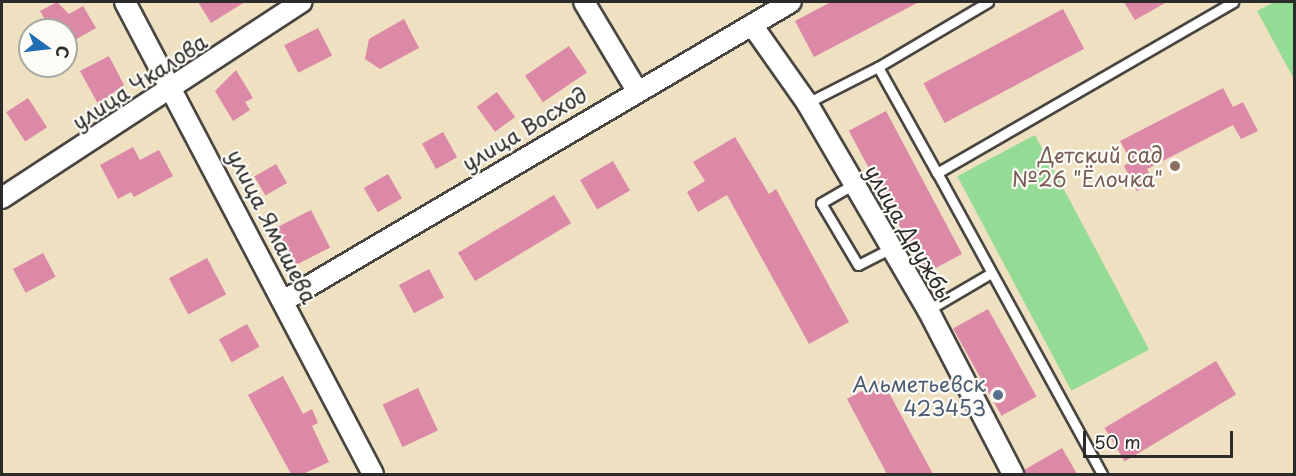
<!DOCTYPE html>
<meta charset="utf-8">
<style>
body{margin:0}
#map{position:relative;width:1296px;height:476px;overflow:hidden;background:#eee0c0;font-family:"Playpen Sans",sans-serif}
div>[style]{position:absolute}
.green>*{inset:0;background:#94db95;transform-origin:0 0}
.building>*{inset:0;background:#dc88a7;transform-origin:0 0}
.roads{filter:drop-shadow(2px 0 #484641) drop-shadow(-2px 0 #484641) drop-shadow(0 2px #484641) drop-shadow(0 -2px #484641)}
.service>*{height:9px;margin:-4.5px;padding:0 4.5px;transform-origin:4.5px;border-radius:4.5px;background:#fff}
.minor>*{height:20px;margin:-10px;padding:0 10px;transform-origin:10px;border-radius:10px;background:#fff}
.dots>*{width:16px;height:16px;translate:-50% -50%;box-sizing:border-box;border:3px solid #fdfcf7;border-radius:50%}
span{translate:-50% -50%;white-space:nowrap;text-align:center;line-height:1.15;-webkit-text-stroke:4.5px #fdfcf7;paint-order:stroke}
.street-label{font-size:21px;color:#2b2b2b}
.education-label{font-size:21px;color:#785e54}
.right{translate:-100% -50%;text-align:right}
.service-label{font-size:21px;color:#4e5e75}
.frame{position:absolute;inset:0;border:3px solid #2b2b2b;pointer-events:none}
.north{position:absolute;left:18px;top:18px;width:60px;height:60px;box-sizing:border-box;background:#fdfcf7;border:2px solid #a9a8a5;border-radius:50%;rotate:105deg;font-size:16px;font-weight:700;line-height:24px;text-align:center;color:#2b2b2b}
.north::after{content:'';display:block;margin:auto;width:21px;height:27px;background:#1f6fb2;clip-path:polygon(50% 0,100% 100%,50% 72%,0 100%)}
.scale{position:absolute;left:1083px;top:431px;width:150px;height:27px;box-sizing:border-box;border:3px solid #2b2b2b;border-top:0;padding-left:8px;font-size:18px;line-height:21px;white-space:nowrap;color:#2b2b2b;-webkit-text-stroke:4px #fdfcf7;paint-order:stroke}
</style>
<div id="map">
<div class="green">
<div style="clip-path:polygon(1275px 2px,1294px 2px,1294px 79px,1257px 11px)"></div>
<div style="left:1035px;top:135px;width:243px;height:88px;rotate:62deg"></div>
</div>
<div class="building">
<div style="clip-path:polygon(57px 2px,69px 14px,83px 6px,96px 28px,66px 45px,66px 30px,42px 30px,49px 26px,40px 11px)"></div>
<div style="clip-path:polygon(198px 2px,245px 2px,211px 23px)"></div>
<div style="clip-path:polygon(831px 2px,919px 2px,814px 57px,795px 21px)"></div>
<div style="clip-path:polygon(1124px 2px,1167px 2px,1135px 20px)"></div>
<div style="left:1063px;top:9px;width:45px;height:158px;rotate:62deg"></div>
<div style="clip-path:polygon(404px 19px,419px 48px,380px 69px,365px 59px,369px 39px)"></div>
<div style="left:318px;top:28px;width:31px;height:38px;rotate:63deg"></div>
<div style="left:569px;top:46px;width:32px;height:53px;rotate:56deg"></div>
<div style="clip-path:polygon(109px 56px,124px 85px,98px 104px,80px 71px)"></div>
<div style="clip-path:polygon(236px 70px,253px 98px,245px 102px,250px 110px,233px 121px,215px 91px)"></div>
<div style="clip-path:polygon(1223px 88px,1233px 107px,1243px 102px,1258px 131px,1241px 139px,1233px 125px,1147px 169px,1154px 183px,1137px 191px,1124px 166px,1131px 161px,1120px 141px)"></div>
<div style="left:497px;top:92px;width:31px;height:25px;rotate:54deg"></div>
<div style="left:28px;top:98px;width:35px;height:26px;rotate:57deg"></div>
<div style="left:886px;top:111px;width:162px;height:42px;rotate:62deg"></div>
<div style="left:443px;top:132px;width:29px;height:24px;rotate:61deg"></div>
<div style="clip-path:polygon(735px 137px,769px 194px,776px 189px,849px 322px,809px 344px,727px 195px,698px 212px,687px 192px,705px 181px,693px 162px)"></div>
<div style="clip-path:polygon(133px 147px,140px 160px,159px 150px,173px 176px,134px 197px,131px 192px,118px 199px,100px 165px)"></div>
<div style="left:613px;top:161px;width:34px;height:38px;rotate:60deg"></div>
<div style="left:276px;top:164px;width:22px;height:25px;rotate:60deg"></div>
<div style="left:388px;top:174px;width:28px;height:28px;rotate:60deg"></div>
<div style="left:554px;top:195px;width:33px;height:112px;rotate:59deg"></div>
<div style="left:311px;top:210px;width:42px;height:39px;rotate:63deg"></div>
<div style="left:43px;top:253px;width:27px;height:34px;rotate:62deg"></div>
<div style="left:207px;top:258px;width:41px;height:43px;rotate:62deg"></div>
<div style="left:429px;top:269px;width:32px;height:34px;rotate:62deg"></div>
<div style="left:988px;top:309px;width:100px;height:40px;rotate:61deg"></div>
<div style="left:247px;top:324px;width:26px;height:32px;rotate:61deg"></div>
<div style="left:1216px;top:361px;width:39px;height:130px;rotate:59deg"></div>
<div style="clip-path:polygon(283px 376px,303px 414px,312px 409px,318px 423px,312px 426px,329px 462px,303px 474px,291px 474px,248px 395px)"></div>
<div style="clip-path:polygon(882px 380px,933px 474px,887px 474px,847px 399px)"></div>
<div style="left:418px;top:388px;width:47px;height:39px;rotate:65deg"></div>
<div style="clip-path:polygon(1062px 448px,1077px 474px,1025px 474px,1024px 470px)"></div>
</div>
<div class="roads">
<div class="service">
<div style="left:878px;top:67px;width:128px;rotate:-30.6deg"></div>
<div style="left:807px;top:103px;width:80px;rotate:-26.9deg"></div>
<div style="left:878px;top:67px;width:121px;rotate:60.9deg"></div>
<div style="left:854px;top:184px;width:38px;rotate:150deg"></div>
<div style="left:821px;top:203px;width:72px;rotate:59.2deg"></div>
<div style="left:858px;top:265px;width:37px;rotate:-27deg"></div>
<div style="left:928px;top:310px;width:73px;rotate:-30.4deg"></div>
<div style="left:1102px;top:474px;width:343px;rotate:-118.7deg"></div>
<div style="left:937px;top:173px;width:342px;rotate:-30deg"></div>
</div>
<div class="minor">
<div style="left:125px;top:2px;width:533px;rotate:62.28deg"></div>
<div style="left:584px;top:2px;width:101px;rotate:59.1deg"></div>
<div style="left:752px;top:25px;width:95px;rotate:54.8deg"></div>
<div style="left:807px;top:103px;width:240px;rotate:59.7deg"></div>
<div style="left:928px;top:310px;width:185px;rotate:62.6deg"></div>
<div style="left:2px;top:198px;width:358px;rotate:-33.2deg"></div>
<div style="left:285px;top:300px;width:587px;rotate:-30.5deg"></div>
</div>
</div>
<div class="dots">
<div style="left:1175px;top:166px;background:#8d6e63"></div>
<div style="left:998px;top:395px;background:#5c6f8a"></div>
</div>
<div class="street-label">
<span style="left:139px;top:81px;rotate:-33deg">улица Чкалова</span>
<span style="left:524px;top:128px;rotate:-31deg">улица Восход</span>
<span style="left:273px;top:226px;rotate:63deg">улица Ямашева</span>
<span style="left:910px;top:233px;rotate:60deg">улица Дружбы</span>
</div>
<div class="education-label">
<span class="right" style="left:1163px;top:166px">Детский сад<br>№26 "Ёлочка"</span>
</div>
<div class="service-label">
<span class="right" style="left:986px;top:395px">Альметьевск<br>423453</span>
</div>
<div class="frame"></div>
<div class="north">С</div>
<div class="scale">50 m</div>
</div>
